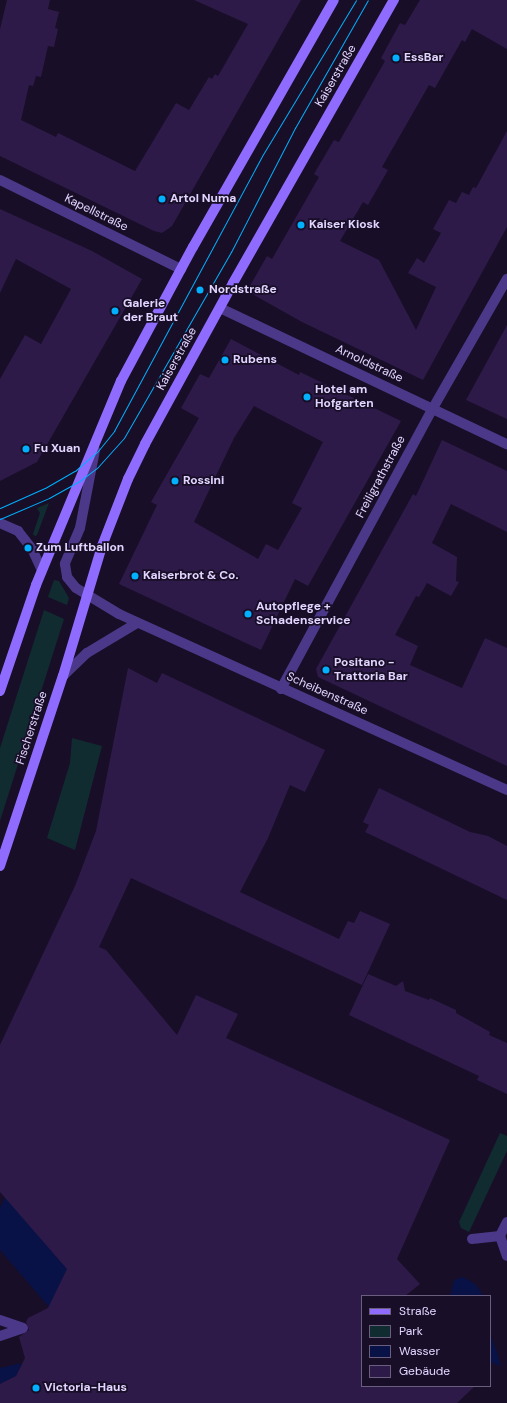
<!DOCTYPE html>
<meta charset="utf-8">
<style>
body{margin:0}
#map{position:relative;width:507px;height:1403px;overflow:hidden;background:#180e27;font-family:"DM Sans",sans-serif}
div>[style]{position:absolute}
.green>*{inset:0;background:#112c31}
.water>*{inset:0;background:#081247}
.building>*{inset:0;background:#2d1a49}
.street>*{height:10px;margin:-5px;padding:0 5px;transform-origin:5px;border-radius:5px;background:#4c3888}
.secondary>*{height:10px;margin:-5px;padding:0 5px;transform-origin:5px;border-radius:5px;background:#8f6cff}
.tram>*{height:1px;margin:-0.5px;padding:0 0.5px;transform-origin:0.5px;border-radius:0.5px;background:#01b0ff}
.dots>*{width:11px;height:11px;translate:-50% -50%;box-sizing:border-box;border:2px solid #180e27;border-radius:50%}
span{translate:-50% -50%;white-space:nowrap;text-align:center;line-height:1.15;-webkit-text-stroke:3.5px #180e27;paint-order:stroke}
.poi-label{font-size:12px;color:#e2d5ff;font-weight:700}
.left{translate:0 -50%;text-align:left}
.street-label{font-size:12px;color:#e2d5ff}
.legend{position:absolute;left:361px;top:1295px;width:130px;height:92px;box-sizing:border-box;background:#180e27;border:1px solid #695e7d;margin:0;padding:5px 7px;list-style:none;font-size:12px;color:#e2d5ff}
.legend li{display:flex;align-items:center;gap:8px;height:20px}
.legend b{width:20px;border:1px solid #695e7d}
</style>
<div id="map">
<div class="green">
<div style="clip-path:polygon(49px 503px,37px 535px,35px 536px,33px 534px,40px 513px,37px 508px)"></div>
<div style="clip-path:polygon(54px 580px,59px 581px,69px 598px,67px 605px,48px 597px)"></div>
<div style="clip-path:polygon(44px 610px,64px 619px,0 821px,0 748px)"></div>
<div style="clip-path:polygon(72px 738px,102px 746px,75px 850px,47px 838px,70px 763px)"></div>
<div style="clip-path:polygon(500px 1133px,507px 1136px,507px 1151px,469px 1232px,461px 1228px,459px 1222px)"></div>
</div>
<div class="water">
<div style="clip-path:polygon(5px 1197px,67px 1269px,49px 1307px,0 1250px,0 1208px)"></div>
<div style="clip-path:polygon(463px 1277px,475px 1284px,484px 1296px,450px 1296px,454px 1280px)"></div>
<div style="clip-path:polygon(490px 1334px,497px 1352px,501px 1366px,490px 1362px)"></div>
<div style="clip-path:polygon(22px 1363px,16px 1376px,0 1384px,0 1368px)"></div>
</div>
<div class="building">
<div style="clip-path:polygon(7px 0,50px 0,48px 9px,59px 12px,55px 28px,58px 29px,54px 47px,48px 46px,41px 77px,36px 76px,33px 86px,29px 85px,21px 120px,56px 137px,58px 133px,135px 171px,176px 103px,189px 110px,209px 77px,212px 79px,215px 74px,218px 76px,248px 24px,194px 0,301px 0,172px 226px,162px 233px,154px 231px,0 156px,0 29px)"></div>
<div style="clip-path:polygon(420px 0,507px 0,507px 49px,472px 29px,465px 42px,462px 40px,435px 88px,429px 85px,382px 167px,388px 170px,368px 205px,363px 202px,340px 241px,379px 260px,416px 330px,436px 287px,408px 273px,417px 258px,424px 263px,441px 233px,433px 229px,449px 200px,456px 203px,462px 192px,469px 195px,473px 187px,476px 188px,507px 131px,507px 227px,423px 380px,302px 322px,247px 291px,267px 256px,272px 259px,319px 177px,314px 174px,334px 140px,339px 142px,368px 91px,385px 61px,381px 58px,400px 23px,405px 25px)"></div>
<div style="clip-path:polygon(0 209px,92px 251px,142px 279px,37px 462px,0 481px,0 379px,25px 335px,41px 344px,71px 289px,16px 259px,0 293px)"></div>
<div style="clip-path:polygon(507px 325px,507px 419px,466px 400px)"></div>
<div style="clip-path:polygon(evenodd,231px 339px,299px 375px,300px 372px,401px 421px,308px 586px,295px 579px,261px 650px,119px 584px,157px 505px,151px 502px,199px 418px,181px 408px,200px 374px,209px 378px,231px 339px,254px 406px,323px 442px,292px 503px,302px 508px,278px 550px,266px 544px,258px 559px,194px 522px,234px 438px,254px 406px)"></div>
<div style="clip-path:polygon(442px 440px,507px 471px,507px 532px,451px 504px,432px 543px,457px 557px,456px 581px,459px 582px,451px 596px,427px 583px,419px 597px,416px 596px,395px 635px,418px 646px,410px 665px,462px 688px,485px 638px,507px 648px,507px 766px,318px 677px,316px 669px,413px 494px,416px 496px)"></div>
<div style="clip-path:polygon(128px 668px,157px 683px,162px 673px,325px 750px,305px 792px,290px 785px,268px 838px,240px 892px,339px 939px,348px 921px,354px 923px,360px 911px,390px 924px,362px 985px,131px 878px,99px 947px,106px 950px,177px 1035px,196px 995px,238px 1014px,226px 1038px,450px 1140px,397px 1259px,420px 1284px,405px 1296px,362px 1296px,362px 1386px,475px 1386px,457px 1403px,0 1403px,0 1384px,16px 1376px,25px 1358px,19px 1337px,29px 1330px,26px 1322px,28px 1318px,48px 1308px,67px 1269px,0 1192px,0 1045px,75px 886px,96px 831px)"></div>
<div style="clip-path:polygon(379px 788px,470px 832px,488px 836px,507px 846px,507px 900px,365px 832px,369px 825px,363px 822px)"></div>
<div style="clip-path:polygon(368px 974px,396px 986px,403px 981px,405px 991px,429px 1000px,430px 998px,456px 1010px,456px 1013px,490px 1032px,489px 1035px,507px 1043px,507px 1094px,477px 1080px,479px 1076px,349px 1015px)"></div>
</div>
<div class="street">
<div style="left:0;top:180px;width:202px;rotate:26.2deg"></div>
<div style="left:220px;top:308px;width:318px;rotate:25.4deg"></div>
<div style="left:95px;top:450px;width:79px;rotate:100.9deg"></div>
<div style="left:80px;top:528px;width:39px;rotate:113deg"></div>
<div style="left:65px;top:564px;width:13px;rotate:81deg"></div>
<div style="left:67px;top:577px;width:14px;rotate:51deg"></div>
<div style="left:76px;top:588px;width:50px;rotate:31.2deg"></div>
<div style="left:119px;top:614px;width:426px;rotate:24.4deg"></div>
<div style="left:0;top:523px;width:20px;rotate:24deg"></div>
<div style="left:18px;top:531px;width:23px;rotate:52deg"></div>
<div style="left:32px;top:549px;width:23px;rotate:65deg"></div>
<div style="left:63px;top:676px;width:33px;rotate:-44deg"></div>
<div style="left:87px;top:653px;width:58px;rotate:-31deg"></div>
<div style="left:281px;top:689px;width:319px;rotate:-61.6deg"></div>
<div style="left:433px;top:408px;width:149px;rotate:-60.2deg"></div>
<div style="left:507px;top:1222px;width:16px;rotate:117deg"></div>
<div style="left:500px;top:1236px;width:21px;rotate:71deg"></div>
<div style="left:472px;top:1239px;width:28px;rotate:-6deg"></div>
<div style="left:0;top:1320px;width:24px;rotate:19deg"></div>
<div style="left:0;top:1336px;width:24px;rotate:-19deg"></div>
</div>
<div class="secondary">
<div style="left:0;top:691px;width:112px;rotate:-71.2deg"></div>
<div style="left:36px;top:585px;width:221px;rotate:-67.4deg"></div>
<div style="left:121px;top:381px;width:152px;rotate:-61.8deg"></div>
<div style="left:193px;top:247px;width:284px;rotate:-60.3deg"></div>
<div style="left:0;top:866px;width:200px;rotate:-71.7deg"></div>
<div style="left:63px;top:676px;width:136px;rotate:-73.3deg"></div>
<div style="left:102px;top:546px;width:72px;rotate:-68.8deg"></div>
<div style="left:128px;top:479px;width:39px;rotate:-64deg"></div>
<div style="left:145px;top:444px;width:183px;rotate:-61.3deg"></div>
<div style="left:233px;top:283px;width:326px;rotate:-60.4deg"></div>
</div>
<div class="tram">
<div style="left:0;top:508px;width:49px;rotate:-24deg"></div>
<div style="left:45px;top:488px;width:34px;rotate:-30deg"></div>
<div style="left:75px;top:471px;width:30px;rotate:-41deg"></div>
<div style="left:98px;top:451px;width:26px;rotate:-51deg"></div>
<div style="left:114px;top:431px;width:312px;rotate:-61.7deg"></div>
<div style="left:262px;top:156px;width:182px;rotate:-58.9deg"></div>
<div style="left:0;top:519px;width:53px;rotate:-23.2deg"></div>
<div style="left:49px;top:498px;width:37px;rotate:-29deg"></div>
<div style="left:81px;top:480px;width:20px;rotate:-37deg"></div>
<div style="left:97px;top:468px;width:40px;rotate:-48deg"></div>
<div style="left:124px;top:438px;width:215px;rotate:-60.1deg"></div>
<div style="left:231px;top:252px;width:140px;rotate:-62.7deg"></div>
<div style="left:295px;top:128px;width:147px;rotate:-60.3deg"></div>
</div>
<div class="dots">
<div style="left:396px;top:58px;background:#01b0ff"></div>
<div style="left:162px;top:199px;background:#01b0ff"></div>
<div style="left:301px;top:225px;background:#01b0ff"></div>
<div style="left:200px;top:290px;background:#01b0ff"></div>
<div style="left:115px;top:311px;background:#01b0ff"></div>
<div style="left:225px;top:360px;background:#01b0ff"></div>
<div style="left:307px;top:397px;background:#01b0ff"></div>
<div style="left:26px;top:449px;background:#01b0ff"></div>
<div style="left:175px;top:481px;background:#01b0ff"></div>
<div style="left:28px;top:548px;background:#01b0ff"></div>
<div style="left:135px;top:576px;background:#01b0ff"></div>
<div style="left:248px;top:614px;background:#01b0ff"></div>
<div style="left:326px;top:670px;background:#01b0ff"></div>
<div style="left:36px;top:1388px;background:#01b0ff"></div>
</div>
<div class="poi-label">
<span class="left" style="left:404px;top:58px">EssBar</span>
<span class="left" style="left:170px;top:199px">Artol Numa</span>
<span class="left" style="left:309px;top:225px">Kaiser Kiosk</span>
<span class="left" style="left:209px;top:290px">Nordstraße</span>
<span class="left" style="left:123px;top:311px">Galerie<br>der Braut</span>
<span class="left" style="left:233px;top:360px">Rubens</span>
<span class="left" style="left:315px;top:397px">Hotel am<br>Hofgarten</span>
<span class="left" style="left:34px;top:449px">Fu Xuan</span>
<span class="left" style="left:183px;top:481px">Rossini</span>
<span class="left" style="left:36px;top:548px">Zum Luftballon</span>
<span class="left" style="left:143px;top:576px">Kaiserbrot &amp; Co.</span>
<span class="left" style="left:256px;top:614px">Autopflege +<br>Schadenservice</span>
<span class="left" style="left:334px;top:670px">Positano -<br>Trattoria Bar</span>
<span class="left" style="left:44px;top:1388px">Victoria-Haus</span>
</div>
<div class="street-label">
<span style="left:336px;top:76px;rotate:-60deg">Kaiserstraße</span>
<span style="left:96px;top:213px;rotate:26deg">Kapellstraße</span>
<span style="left:177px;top:359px;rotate:-61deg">Kaiserstraße</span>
<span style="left:369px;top:364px;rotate:25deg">Arnoldstraße</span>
<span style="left:381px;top:477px;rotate:-62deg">Freiligrathstraße</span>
<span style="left:327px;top:694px;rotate:24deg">Scheibenstraße</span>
<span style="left:32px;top:728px;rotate:-72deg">Fischerstraße</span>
</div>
<ul class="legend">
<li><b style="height:5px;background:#8f6cff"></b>Straße</li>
<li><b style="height:11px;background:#112c31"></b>Park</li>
<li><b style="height:11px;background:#081247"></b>Wasser</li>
<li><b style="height:11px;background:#2d1a49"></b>Gebäude</li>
</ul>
</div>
